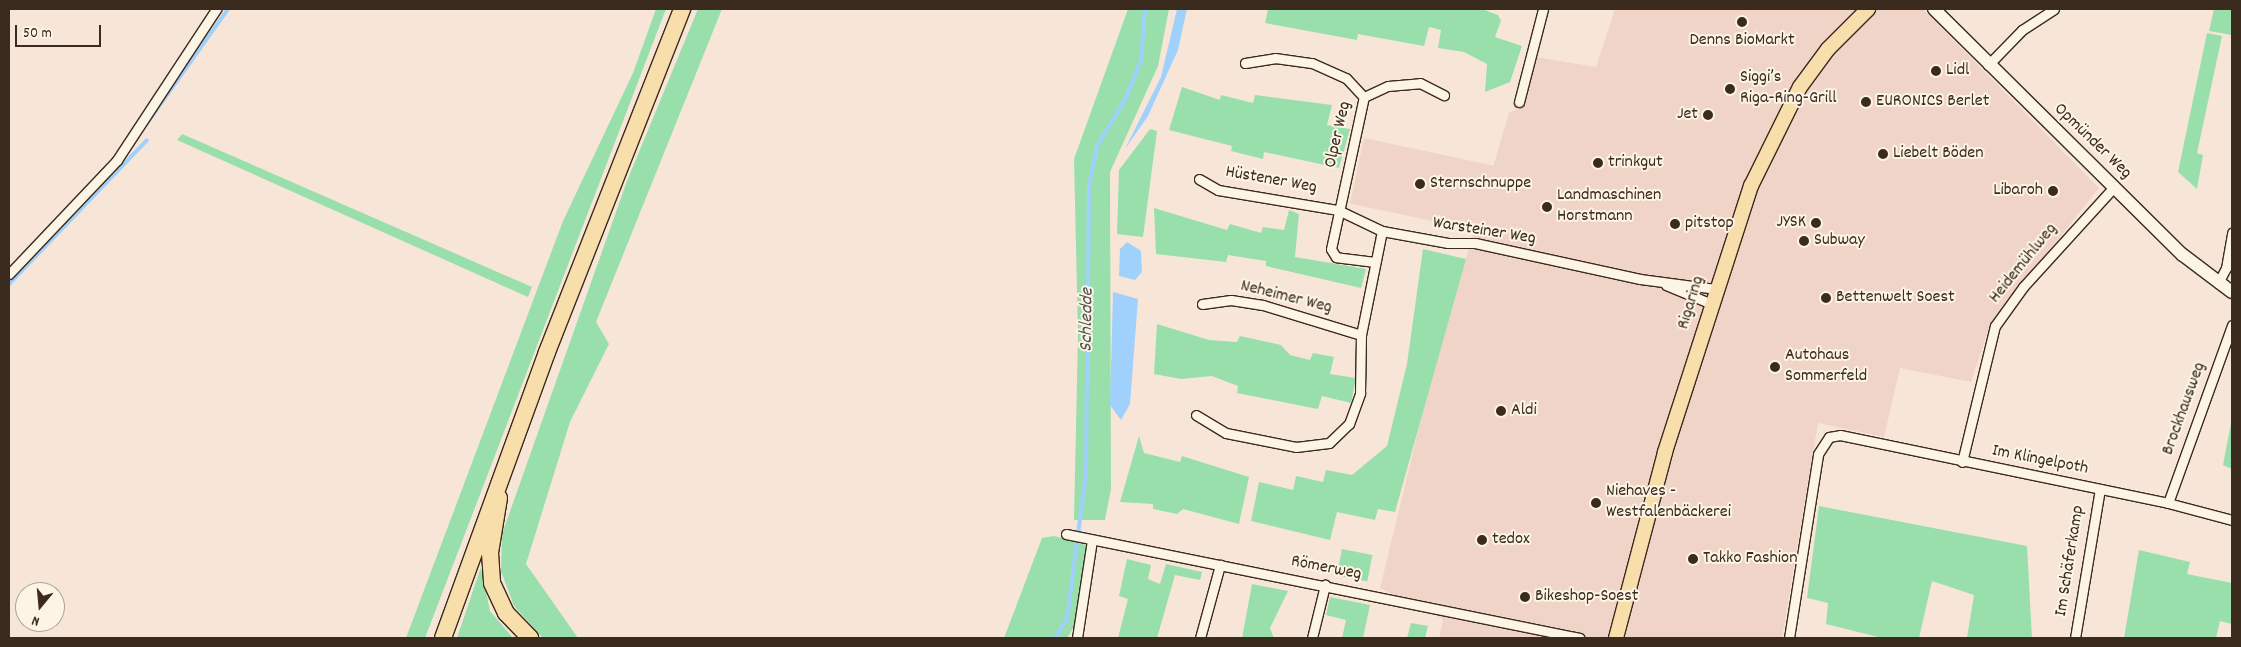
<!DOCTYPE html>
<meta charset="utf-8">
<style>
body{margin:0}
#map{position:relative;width:2241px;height:647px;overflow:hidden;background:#f7e6d8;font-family:Dekko,sans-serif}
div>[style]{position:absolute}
.built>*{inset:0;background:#f1d4c8;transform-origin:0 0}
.green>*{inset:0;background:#99dfac;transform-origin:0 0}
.water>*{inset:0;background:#a0d1fd}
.stream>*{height:4px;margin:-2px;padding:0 2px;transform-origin:2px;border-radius:2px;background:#a0d1fd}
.roads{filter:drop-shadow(1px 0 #3b2a1e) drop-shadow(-1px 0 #3b2a1e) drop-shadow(0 1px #3b2a1e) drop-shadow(0 -1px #3b2a1e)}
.street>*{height:9px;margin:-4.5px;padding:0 4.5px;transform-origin:4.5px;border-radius:4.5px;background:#fcf5e5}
.secondary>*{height:12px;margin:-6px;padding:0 6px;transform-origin:6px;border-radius:6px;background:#fcf5e5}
.primary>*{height:14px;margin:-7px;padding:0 7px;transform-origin:7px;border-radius:7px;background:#f8deab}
.highway>*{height:16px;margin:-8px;padding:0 8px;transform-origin:8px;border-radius:8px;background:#f8deab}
.dots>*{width:14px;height:14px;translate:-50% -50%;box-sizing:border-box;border:2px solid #fcf5e5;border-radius:50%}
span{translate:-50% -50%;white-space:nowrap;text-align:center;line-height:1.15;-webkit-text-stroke:4px #fcf5e5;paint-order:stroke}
.poi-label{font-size:18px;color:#3b2a1e}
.left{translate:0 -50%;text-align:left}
.right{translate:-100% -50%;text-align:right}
.street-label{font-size:18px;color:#3b2a1e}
.water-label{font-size:19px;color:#545456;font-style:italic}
.frame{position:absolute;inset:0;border:10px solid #3b2a1e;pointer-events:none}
.north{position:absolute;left:15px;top:582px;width:50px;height:50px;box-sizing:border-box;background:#fcf5e5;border:1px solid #afa495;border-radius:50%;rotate:197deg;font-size:14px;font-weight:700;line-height:20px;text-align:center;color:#3b2a1e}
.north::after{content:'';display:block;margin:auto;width:18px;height:22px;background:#3b2a1e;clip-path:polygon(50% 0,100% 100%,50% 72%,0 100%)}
.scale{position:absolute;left:15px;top:25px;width:86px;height:22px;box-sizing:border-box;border:2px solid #3b2a1e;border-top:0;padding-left:6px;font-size:15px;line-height:18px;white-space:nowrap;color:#3b2a1e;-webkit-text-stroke:4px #fcf5e5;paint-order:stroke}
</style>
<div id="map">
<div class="built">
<div style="clip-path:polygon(1615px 9px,1923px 9px,2099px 188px,1990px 325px,1971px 382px,1900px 368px,1884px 437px,1818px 423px,1782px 638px,1439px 638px,1443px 619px,1380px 588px,1434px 366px,1509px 113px,1524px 105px,1536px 57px,1596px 67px)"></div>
<div style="left:1364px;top:138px;width:132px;height:67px;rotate:12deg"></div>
</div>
<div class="green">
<div style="clip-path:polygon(656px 9px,666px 9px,425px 638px,406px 638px,563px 221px,633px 73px)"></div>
<div style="clip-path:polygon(698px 9px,722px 9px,596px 322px,609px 344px,570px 422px,526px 564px,578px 638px,543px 638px,514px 606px,501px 571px,502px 534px,627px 181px)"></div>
<div style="clip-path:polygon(1128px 9px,1169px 9px,1158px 66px,1110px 172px,1111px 489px,1105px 520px,1074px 520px,1078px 335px,1074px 159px)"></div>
<div style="clip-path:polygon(1268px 9px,1482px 9px,1498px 15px,1501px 21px,1495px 37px,1522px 46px,1510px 82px,1485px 92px,1487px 64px,1464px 52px,1438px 48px,1441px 30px,1429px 27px,1424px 46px,1358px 34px,1357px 40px,1265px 23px)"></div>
<div style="clip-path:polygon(2214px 9px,2232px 9px,2232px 35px,2209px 31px)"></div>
<div style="clip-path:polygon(2207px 33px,2222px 36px,2197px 153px,2203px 155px,2197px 189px,2178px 172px)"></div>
<div style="clip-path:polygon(1182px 87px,1220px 100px,1221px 95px,1253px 103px,1255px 95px,1332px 105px,1327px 125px,1350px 129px,1339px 168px,1264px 152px,1263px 159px,1231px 151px,1232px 146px,1169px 130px)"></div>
<div style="clip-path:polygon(1150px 129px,1157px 131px,1143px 237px,1117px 234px,1119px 170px)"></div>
<div style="clip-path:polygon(182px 134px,532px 287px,528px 297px,177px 140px)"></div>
<div style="clip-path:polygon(1154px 208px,1227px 230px,1230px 224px,1261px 233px,1263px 227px,1284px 230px,1289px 210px,1299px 214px,1295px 257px,1366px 269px,1361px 288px,1266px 266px,1266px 261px,1228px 255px,1226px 262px,1156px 254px)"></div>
<div style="clip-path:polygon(1423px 249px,1466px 259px,1395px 512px,1378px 509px,1375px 520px,1337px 512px,1330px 540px,1251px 521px,1259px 482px,1293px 490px,1296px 476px,1323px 482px,1326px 470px,1352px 475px,1387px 446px,1407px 364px)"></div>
<div style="clip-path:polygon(1157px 324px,1209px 340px,1237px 342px,1240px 336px,1281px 345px,1290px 355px,1310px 360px,1313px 353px,1334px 357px,1330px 374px,1356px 378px,1351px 403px,1322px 396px,1318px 409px,1237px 393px,1238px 386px,1212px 376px,1181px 379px,1154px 374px)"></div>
<div style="clip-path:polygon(2232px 418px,2232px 469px,2223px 465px)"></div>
<div style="clip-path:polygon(1139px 436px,1144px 453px,1180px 462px,1182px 456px,1249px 477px,1239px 524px,1183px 509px,1177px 514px,1153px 509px,1153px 504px,1120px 502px)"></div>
<div style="clip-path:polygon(1819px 506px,2027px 546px,2032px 638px,1967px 638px,1974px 595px,1932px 581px,1919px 638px,1882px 638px,1826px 624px,1828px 603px,1807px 598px)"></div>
<div style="clip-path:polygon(1054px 536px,1086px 545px,1077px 622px,1067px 638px,1004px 638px,1042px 538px)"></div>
<div style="left:1342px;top:549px;width:31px;height:27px;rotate:11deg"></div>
<div style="clip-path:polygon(2139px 550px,2190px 562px,2187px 574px,2232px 583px,2232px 624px,2220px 621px,2216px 638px,2124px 638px)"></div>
<div style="clip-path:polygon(1127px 559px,1151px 565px,1148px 579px,1160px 584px,1166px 564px,1202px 572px,1200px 580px,1175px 575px,1157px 638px,1118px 638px,1128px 599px,1119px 596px)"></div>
<div style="clip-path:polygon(481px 567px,490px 611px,513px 638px,457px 638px)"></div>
<div style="clip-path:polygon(1252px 584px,1288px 591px,1270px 628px,1274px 638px,1242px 638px)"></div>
<div style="clip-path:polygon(1330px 597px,1370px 605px,1363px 638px,1342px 638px,1346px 620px,1326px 615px)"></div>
<div style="clip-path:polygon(1411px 623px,1428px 626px,1425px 638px,1407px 638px)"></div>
</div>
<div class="water">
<div style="clip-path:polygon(1177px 9px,1187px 9px,1178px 50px,1148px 116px,1125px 149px,1161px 77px)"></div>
<div style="clip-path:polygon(1127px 242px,1141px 251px,1142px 272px,1135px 280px,1119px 276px,1120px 249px)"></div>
<div style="clip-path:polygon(1113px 292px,1138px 299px,1130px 404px,1121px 420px,1110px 405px)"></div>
</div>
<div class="stream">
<div style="left:147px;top:123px;width:140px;rotate:-54.6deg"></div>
<div style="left:9px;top:284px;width:199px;rotate:-46.2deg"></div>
<div style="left:1055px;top:638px;width:22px;rotate:-58deg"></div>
<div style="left:1067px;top:619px;width:148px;rotate:-82.6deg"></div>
<div style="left:1086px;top:472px;width:286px;rotate:-89.4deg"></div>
<div style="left:1089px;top:186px;width:41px;rotate:-78.7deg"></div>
<div style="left:1097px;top:146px;width:56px;rotate:-58.9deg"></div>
<div style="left:1126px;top:98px;width:41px;rotate:-68.5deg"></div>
<div style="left:1141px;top:60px;width:51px;rotate:-85.5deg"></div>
</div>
<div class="roads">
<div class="street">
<div style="left:1245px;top:63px;width:30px;rotate:-9deg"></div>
<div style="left:1275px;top:58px;width:37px;rotate:8deg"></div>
<div style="left:1312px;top:63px;width:37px;rotate:24deg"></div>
<div style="left:1346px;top:78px;width:26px;rotate:47deg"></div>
<div style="left:1988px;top:65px;width:49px;rotate:-45.8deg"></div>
<div style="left:2022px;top:30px;width:38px;rotate:-33deg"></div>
<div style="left:1519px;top:102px;width:96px;rotate:-75.5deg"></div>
<div style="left:1199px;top:179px;width:22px;rotate:30deg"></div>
<div style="left:1218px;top:190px;width:122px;rotate:9.5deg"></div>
<div style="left:1338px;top:210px;width:49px;rotate:25.5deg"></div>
<div style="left:1382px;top:231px;width:67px;rotate:10.3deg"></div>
<div style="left:1448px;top:243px;width:27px"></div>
<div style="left:1475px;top:243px;width:169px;rotate:12.3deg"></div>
<div style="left:1640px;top:279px;width:77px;rotate:7.5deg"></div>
<div style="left:1375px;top:262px;width:39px;rotate:-173deg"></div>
<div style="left:1336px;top:257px;width:9px;rotate:-122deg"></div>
<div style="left:1331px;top:249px;width:156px;rotate:-77.8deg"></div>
<div style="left:1364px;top:97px;width:26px;rotate:-25deg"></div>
<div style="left:1388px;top:86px;width:32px;rotate:-5deg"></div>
<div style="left:1420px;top:83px;width:27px;rotate:27deg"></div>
<div style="left:9px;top:274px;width:157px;rotate:-46.5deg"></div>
<div style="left:117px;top:160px;width:181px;rotate:-56.7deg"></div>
<div style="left:2218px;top:283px;width:17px;rotate:-62deg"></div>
<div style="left:2226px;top:268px;width:36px;rotate:-80deg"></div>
<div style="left:1666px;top:285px;width:50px;rotate:22.4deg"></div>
<div style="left:1202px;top:304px;width:29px;rotate:-8deg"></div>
<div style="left:1231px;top:300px;width:32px;rotate:9deg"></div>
<div style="left:1263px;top:305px;width:102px;rotate:17deg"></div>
<div style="left:1196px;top:415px;width:35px;rotate:31deg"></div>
<div style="left:1226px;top:433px;width:71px;rotate:11.3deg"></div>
<div style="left:1296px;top:447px;width:33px;rotate:-7deg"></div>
<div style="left:1329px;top:443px;width:28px;rotate:-44deg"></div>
<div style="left:1349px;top:424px;width:33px;rotate:-70deg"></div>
<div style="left:1360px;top:393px;width:58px;rotate:-89deg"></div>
<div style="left:1361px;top:335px;width:106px;rotate:-78.6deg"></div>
<div style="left:1962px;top:462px;width:140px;rotate:-76.4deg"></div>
<div style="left:1995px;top:326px;width:48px;rotate:-54.3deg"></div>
<div style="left:2023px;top:287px;width:135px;rotate:-47.7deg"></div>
<div style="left:2168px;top:503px;width:189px;rotate:-70.2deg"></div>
<div style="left:1066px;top:534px;width:524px;rotate:11.44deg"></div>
<div style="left:1077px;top:638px;width:99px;rotate:-81.3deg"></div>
<div style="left:1200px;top:638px;width:76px;rotate:-74.7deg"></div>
<div style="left:1312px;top:638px;width:55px;rotate:-76.2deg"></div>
<div style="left:1789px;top:638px;width:186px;rotate:-81deg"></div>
<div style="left:1818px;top:454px;width:20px;rotate:-57deg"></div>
<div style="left:1829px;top:437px;width:11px;rotate:-10deg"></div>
<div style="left:1840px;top:435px;width:335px;rotate:11.7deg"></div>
<div style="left:2168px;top:503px;width:66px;rotate:14.9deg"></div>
<div style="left:2075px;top:638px;width:151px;rotate:-80.5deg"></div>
</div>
<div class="secondary">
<div style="left:1934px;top:9px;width:350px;rotate:44.7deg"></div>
<div style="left:2183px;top:255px;width:61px;rotate:37.1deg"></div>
</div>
<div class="primary">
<div style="left:1616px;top:638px;width:192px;rotate:-75.2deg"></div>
<div style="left:1665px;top:452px;width:280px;rotate:-72.1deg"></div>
<div style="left:1751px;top:186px;width:110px;rotate:-63.7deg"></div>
<div style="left:1800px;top:87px;width:47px;rotate:-53.6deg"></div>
<div style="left:1828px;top:49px;width:57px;rotate:-45deg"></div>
</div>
<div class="highway">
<div style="left:499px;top:498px;width:56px;rotate:99.3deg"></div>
<div style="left:490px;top:553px;width:30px;rotate:86deg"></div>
<div style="left:492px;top:583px;width:33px;rotate:65deg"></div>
<div style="left:506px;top:613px;width:35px;rotate:46deg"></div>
<div style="left:443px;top:638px;width:304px;rotate:-70deg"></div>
<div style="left:547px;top:352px;width:369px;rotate:-68.5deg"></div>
</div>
</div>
<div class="dots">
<div style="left:1742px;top:22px;background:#3b2a1e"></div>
<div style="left:1936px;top:71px;background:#3b2a1e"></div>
<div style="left:1730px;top:89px;background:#3b2a1e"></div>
<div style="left:1866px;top:102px;background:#3b2a1e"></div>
<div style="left:1708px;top:115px;background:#3b2a1e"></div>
<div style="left:1883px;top:154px;background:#3b2a1e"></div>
<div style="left:1598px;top:163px;background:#3b2a1e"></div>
<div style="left:1420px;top:184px;background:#3b2a1e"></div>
<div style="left:2053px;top:191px;background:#3b2a1e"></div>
<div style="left:1547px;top:207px;background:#3b2a1e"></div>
<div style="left:1816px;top:223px;background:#3b2a1e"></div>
<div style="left:1675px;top:224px;background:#3b2a1e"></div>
<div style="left:1804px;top:241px;background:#3b2a1e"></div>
<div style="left:1826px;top:298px;background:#3b2a1e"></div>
<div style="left:1775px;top:367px;background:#3b2a1e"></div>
<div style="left:1501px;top:411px;background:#3b2a1e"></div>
<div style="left:1596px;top:503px;background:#3b2a1e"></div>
<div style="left:1482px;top:540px;background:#3b2a1e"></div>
<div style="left:1693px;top:559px;background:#3b2a1e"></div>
<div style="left:1525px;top:597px;background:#3b2a1e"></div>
</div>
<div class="poi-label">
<span style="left:1742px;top:41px">Denns BioMarkt</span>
<span class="left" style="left:1946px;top:71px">Lidl</span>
<span class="left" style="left:1740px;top:89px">Siggi’s<br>Riga-Ring-Grill</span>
<span class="left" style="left:1876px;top:102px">EURONICS Berlet</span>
<span class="right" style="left:1698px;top:115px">Jet</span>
<span class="left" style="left:1893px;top:154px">Liebelt Böden</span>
<span class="left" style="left:1608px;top:163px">trinkgut</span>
<span class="left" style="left:1430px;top:184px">Sternschnuppe</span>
<span class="right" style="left:2043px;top:191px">Libaroh</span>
<span class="left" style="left:1557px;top:207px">Landmaschinen<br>Horstmann</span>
<span class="right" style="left:1806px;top:223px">JYSK</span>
<span class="left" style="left:1685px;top:224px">pitstop</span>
<span class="left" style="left:1814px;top:241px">Subway</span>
<span class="left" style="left:1836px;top:298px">Bettenwelt Soest</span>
<span class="left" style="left:1785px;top:367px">Autohaus<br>Sommerfeld</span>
<span class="left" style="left:1511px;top:411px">Aldi</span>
<span class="left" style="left:1606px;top:503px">Niehaves -<br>Westfalenbäckerei</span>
<span class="left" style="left:1492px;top:540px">tedox</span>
<span class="left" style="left:1703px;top:559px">Takko Fashion</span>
<span class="left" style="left:1535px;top:597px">Bikeshop-Soest</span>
</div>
<div class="street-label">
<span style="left:1339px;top:135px;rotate:-77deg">Olper Weg</span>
<span style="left:2092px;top:142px;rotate:44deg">Opmünder Weg</span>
<span style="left:1271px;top:181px;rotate:10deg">Hüstener Weg</span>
<span style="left:1484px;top:232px;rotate:9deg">Warsteiner Weg</span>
<span style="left:2024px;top:264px;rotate:-51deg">Heidemühlweg</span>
<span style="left:1286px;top:298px;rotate:14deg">Neheimer Weg</span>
<span style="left:1692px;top:303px;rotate:-73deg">Rigaring</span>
<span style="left:2185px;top:409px;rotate:-70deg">Brockhausweg</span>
<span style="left:2040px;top:461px;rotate:11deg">Im Klingelpoth</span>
<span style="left:2071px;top:561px;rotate:-81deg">Im Schäferkamp</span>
<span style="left:1326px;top:569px;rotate:11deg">Römerweg</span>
</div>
<div class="water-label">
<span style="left:1088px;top:320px;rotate:-89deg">Schledde</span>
</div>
<div class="frame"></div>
<div class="north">N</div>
<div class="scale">50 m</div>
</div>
